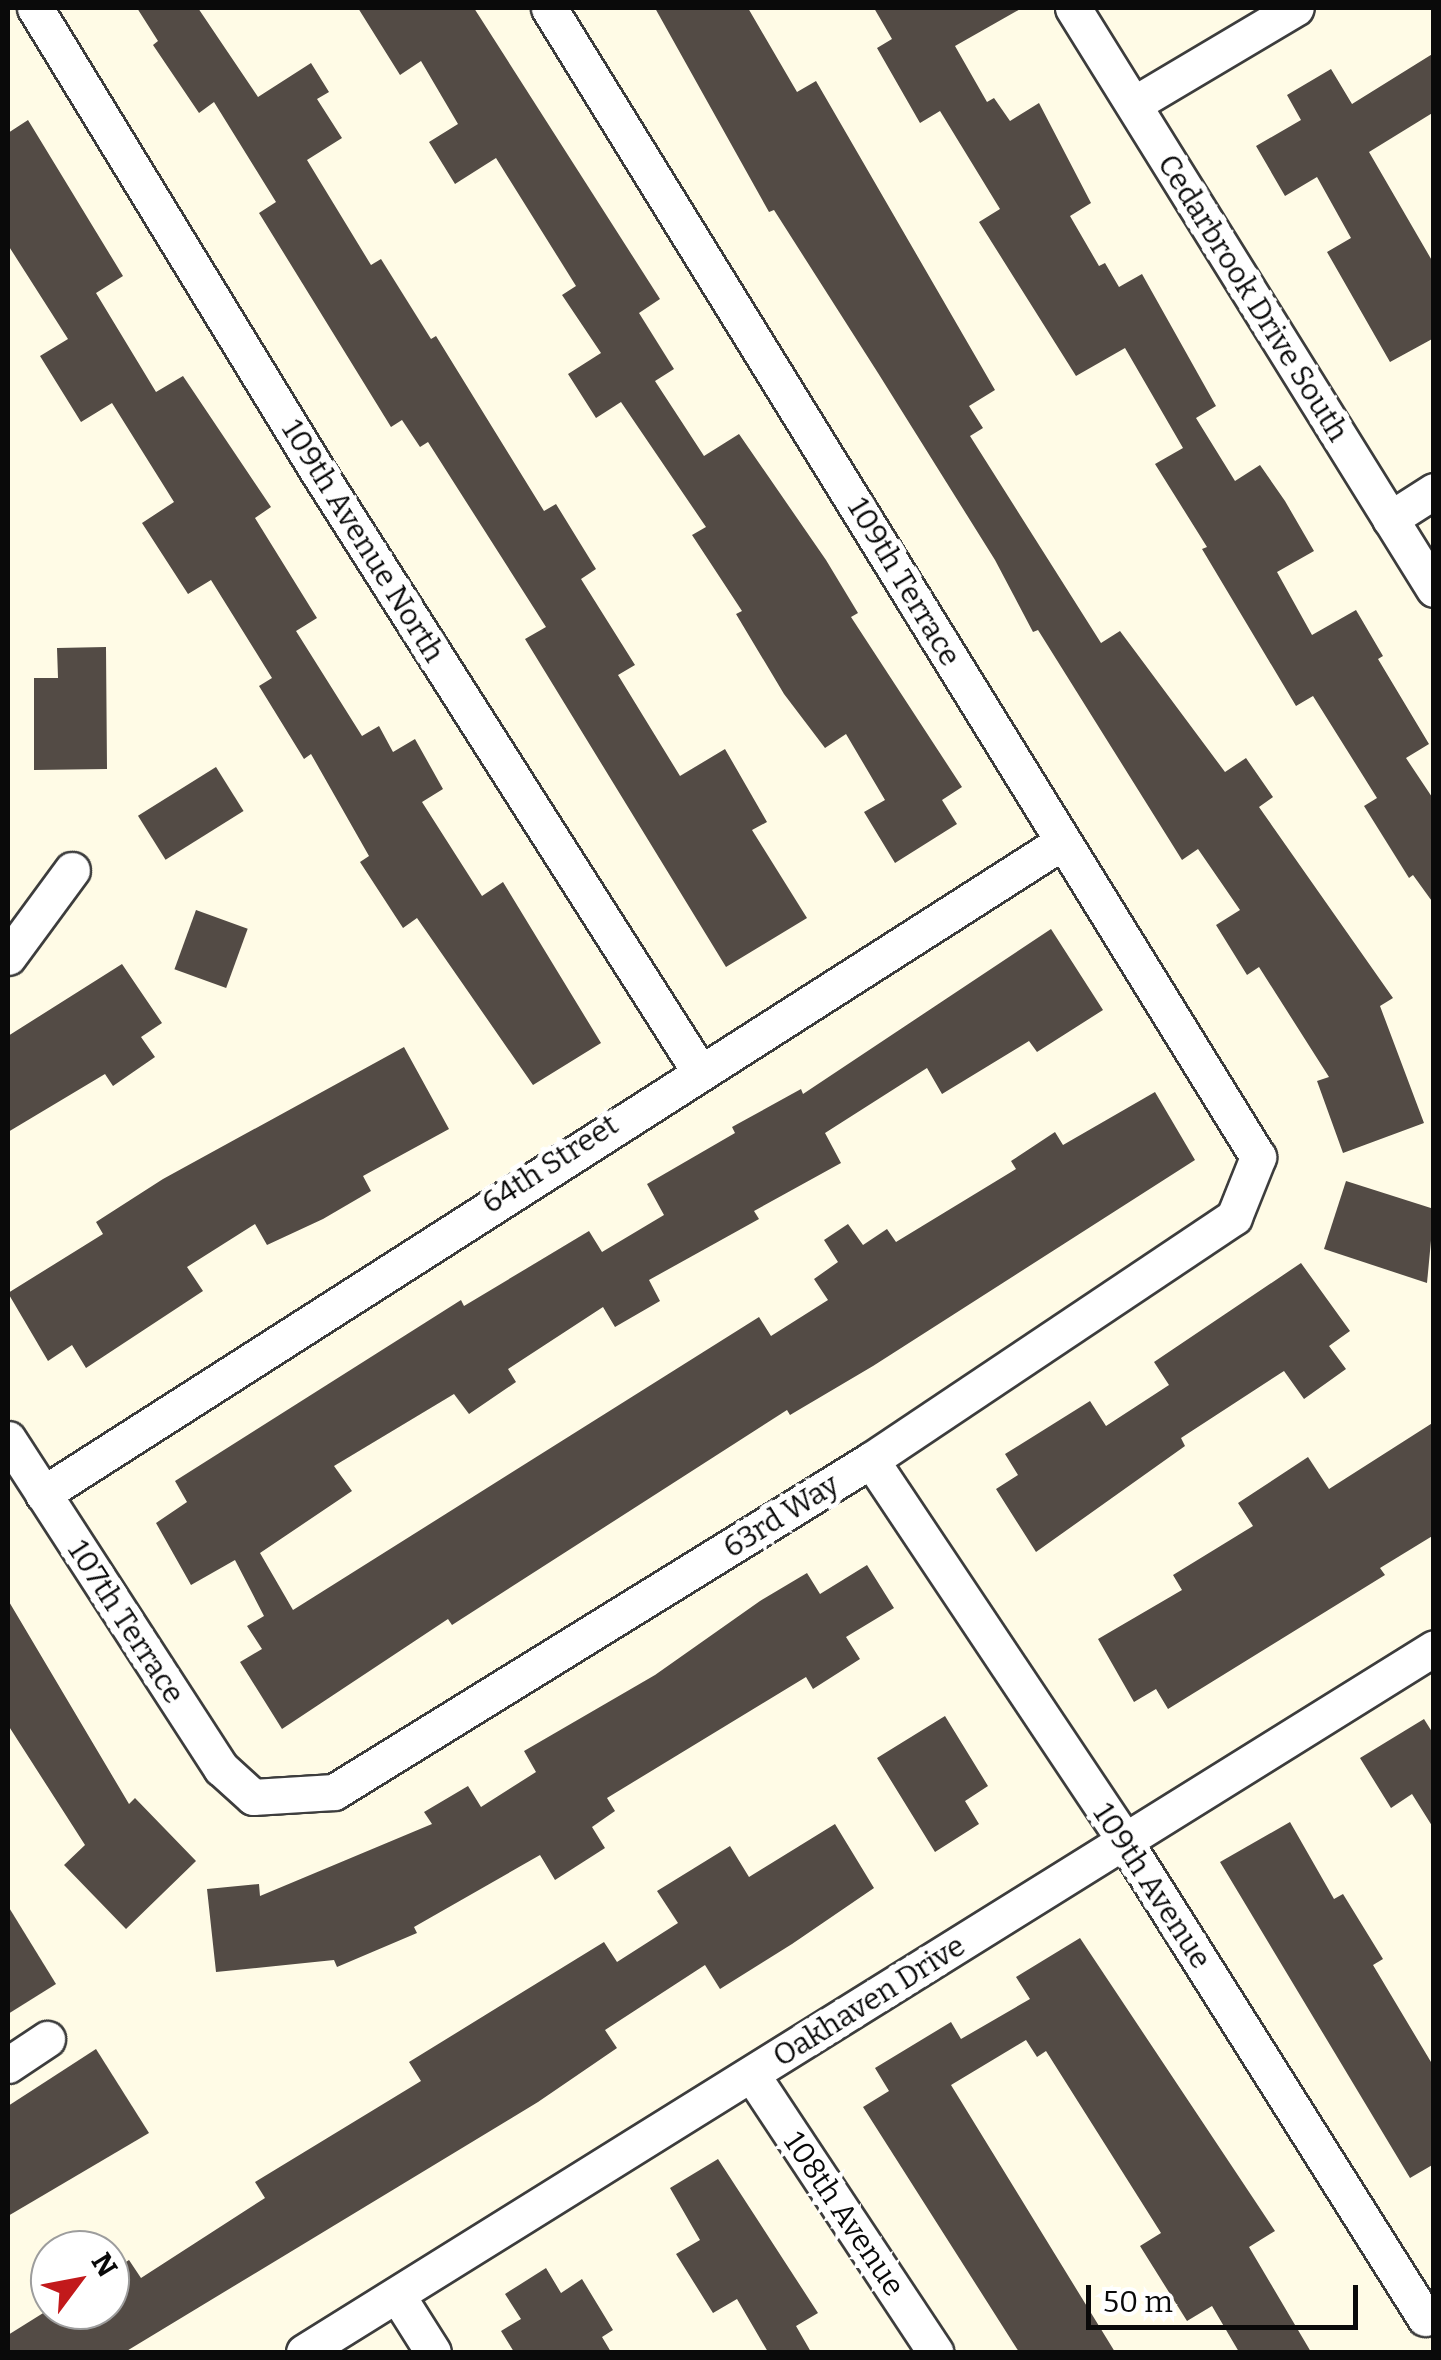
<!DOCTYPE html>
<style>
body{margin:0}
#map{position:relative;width:1441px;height:2360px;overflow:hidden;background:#fffbe6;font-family:Bitter,serif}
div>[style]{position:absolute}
.building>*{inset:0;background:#534b45;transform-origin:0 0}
.roads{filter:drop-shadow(2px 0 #3d3d3d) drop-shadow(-2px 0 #3d3d3d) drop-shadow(0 2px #3d3d3d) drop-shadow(0 -2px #3d3d3d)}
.minor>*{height:35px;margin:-17.5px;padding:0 17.5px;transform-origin:17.5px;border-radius:17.5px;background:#fff}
span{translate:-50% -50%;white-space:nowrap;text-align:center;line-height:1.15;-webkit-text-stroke:10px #fff;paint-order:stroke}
.street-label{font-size:30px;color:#0a0a0a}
.frame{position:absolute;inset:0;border:10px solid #0a0a0a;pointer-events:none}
.north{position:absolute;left:30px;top:2230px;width:100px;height:100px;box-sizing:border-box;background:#fff;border:2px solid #9d9d9d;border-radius:50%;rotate:58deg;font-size:28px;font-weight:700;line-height:40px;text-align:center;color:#0a0a0a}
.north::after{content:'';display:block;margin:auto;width:35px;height:45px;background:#c2191b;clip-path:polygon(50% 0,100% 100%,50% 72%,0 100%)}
.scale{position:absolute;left:1086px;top:2285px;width:272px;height:45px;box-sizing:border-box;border:5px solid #0a0a0a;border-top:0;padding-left:12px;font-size:30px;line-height:35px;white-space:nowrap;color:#0a0a0a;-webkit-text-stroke:8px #fff;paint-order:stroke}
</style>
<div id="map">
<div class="building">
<div style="clip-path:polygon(137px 8px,198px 8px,258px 97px,311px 63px,329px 92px,317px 99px,342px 138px,307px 160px,371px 265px,381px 259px,431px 339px,436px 336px,544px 511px,556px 504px,596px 569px,581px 579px,635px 665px,618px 675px,680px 776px,725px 749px,767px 822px,752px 830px,807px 918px,726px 967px,525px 639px,546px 627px,428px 442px,420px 447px,402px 420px,391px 427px,259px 213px,276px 202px,214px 102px,199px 113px,153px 45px,158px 41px)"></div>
<div style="clip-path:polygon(358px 8px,474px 8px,660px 299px,639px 313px,674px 369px,655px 381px,704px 456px,739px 434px,826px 560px,858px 613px,851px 617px,962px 787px,942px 800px,957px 824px,895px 863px,864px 812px,885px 800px,846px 734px,825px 748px,784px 694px,736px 614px,742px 611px,692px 535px,706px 527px,621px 402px,596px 418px,568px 374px,601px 353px,562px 295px,576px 286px,496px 158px,455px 184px,429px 142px,458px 124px,421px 61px,400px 75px)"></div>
<div style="clip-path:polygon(655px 8px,748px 8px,797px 92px,816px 81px,995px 390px,969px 406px,983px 428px,970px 436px,1101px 643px,1120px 631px,1225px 772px,1246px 758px,1273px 797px,1259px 807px,1393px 998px,1380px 1006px,1424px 1123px,1343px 1153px,1317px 1081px,1329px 1077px,1259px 967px,1247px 975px,1216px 925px,1240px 910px,1198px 849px,1182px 860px,1038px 630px,1033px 632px,995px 560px,878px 373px,774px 210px,769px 212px)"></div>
<div style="clip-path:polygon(874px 8px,1022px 8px,955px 46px,987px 102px,994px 98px,1010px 121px,1039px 103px,1091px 203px,1070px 216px,1099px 266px,1105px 263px,1119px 287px,1142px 274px,1216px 406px,1196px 418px,1235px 481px,1260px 465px,1285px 501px,1314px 551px,1277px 572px,1312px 635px,1356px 610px,1383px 656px,1378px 659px,1429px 744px,1406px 758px,1434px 800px,1434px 904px,1413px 875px,1409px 878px,1364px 806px,1377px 798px,1313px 696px,1296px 706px,1202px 549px,1207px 547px,1155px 464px,1183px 448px,1125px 348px,1076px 376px,979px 222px,1000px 209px,940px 111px,920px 123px,877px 48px,892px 39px)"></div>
<div style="clip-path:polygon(1434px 53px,1434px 112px,1369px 152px,1434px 264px,1434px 338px,1390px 362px,1327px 252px,1351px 238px,1317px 177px,1285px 196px,1256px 146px,1301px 120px,1287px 95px,1331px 69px,1352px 104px)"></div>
<div style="clip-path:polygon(28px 120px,123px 276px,96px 293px,156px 392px,183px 376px,271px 507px,255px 518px,317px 618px,296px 631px,362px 736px,379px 726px,393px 752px,415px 739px,443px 789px,422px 802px,482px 896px,503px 882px,601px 1043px,533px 1085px,417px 918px,403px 928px,360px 862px,369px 856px,311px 754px,304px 759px,259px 686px,272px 678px,211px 580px,188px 594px,142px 523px,174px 502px,112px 403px,81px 422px,40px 356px,68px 339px,8px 245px,8px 133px)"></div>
<div style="clip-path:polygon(106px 647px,107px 769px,34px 770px,34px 678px,58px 678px,57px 648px)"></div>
<div style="left:216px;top:767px;width:52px;height:92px;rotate:58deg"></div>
<div style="left:196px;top:910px;width:55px;height:63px;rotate:20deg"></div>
<div style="clip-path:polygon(1051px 929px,1103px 1010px,1037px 1052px,1029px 1041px,942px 1094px,927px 1068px,825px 1133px,841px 1163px,754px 1211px,759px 1219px,649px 1280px,660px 1301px,615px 1327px,603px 1307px,508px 1369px,516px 1382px,469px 1414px,454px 1394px,334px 1466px,352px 1491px,260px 1553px,293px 1610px,759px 1317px,771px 1336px,828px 1300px,814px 1279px,838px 1262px,824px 1240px,848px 1224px,863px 1245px,887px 1229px,896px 1242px,1016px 1169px,1011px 1161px,1055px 1132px,1063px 1145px,1155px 1092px,1195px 1160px,873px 1366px,790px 1415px,787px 1410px,452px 1625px,448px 1619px,282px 1729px,240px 1662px,262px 1649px,247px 1626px,264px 1616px,235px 1560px,191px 1585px,156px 1523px,187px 1502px,175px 1481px,461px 1300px,464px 1306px,589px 1231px,602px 1252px,664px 1215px,647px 1184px,735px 1133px,732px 1127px,801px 1089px,803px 1094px)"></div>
<div style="clip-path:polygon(122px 964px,162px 1023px,141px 1037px,155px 1057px,113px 1086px,105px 1074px,8px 1132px,8px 1036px)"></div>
<div style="clip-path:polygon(404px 1047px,449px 1129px,363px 1176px,371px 1191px,323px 1219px,267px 1245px,255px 1224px,187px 1267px,203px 1291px,86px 1368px,72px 1345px,48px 1361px,8px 1293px,103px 1234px,96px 1222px,163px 1179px)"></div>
<div style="clip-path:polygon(1346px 1181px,1434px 1209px,1427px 1283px,1324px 1249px)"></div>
<div style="clip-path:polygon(1301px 1263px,1350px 1331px,1329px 1346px,1346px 1369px,1304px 1399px,1284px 1371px,1181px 1438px,1185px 1446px,1036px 1552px,996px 1489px,1018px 1475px,1005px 1454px,1090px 1401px,1106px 1426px,1169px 1385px,1154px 1362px)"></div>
<div style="clip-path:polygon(1434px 1422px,1434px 1535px,1380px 1568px,1385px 1575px,1168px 1709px,1156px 1689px,1134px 1702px,1098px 1639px,1182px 1590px,1173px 1575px,1253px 1526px,1238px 1503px,1308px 1457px,1329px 1489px)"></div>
<div style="clip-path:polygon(867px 1565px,894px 1608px,846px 1637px,860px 1659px,813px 1689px,806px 1677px,607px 1798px,615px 1811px,592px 1827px,605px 1848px,555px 1880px,540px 1855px,414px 1927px,417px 1933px,337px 1967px,334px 1960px,216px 1972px,207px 1889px,259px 1884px,260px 1896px,432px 1824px,424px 1812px,468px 1786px,481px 1807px,536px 1772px,524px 1751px,655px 1675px,760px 1601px,807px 1573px,820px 1594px)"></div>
<div style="clip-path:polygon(8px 1600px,129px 1804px,135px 1798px,196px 1861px,126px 1929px,64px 1865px,85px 1845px,8px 1725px)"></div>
<div style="clip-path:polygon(945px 1716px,988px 1786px,965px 1801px,979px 1824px,935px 1852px,877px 1758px)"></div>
<div style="clip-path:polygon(1424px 1719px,1434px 1735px,1434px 1829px,1412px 1794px,1391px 1808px,1360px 1758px)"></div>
<div style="clip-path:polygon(1290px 1822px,1334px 1899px,1343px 1894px,1383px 1959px,1373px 1965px,1434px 2067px,1434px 2164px,1410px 2178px,1220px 1862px)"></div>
<div style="clip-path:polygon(835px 1824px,874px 1888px,792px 1944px,720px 1989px,705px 1965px,605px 2030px,617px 2048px,538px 2102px,125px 2352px,8px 2352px,8px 2335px,48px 2310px,110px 2310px,110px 2272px,129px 2260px,141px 2278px,265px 2198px,255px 2182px,421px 2081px,409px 2062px,604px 1942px,617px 1962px,678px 1923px,657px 1891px,730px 1846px,749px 1877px)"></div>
<div style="clip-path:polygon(8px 1906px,56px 1984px,8px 2014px)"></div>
<div style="clip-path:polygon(1080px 1938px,1275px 2231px,1249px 2247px,1311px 2352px,1239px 2352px,1212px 2306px,1187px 2321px,1140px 2246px,1161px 2233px,1046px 2051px,1037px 2057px,1026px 2040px,951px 2085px,1115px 2352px,1019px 2352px,863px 2107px,889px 2091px,875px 2068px,951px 2022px,961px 2039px,1030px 1999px,1016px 1977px)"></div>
<div style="clip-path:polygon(96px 2049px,149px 2133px,8px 2216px,8px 2106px)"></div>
<div style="clip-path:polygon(718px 2159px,818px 2313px,796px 2326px,811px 2352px,768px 2352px,737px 2299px,713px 2313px,676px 2254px,700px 2240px,670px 2188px)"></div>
<div style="clip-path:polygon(546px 2268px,561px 2293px,582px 2279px,613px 2330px,602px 2337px,611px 2352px,514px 2352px,501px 2331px,521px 2319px,505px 2294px)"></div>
</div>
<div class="roads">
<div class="minor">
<div style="left:35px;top:8px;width:541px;rotate:58.6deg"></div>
<div style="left:317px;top:470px;width:710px;rotate:57.54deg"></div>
<div style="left:1073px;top:8px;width:684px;rotate:58.15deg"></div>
<div style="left:1134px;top:104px;width:188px;rotate:-30.7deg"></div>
<div style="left:1390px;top:519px;width:52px;rotate:-32.5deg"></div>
<div style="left:8px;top:957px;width:108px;rotate:-53.7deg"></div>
<div style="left:8px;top:1439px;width:392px;rotate:57.1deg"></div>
<div style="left:221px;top:1768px;width:43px;rotate:42.2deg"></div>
<div style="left:253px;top:1797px;width:81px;rotate:-3.5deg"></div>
<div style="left:334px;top:1792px;width:631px;rotate:-31.73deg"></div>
<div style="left:871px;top:1460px;width:437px;rotate:-33.8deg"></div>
<div style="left:1234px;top:1217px;width:65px;rotate:-68.2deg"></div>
<div style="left:1258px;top:1157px;width:1350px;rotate:-121.68deg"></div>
<div style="left:871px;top:1460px;width:457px;rotate:56.3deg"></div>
<div style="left:1124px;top:1840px;width:565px;rotate:57.8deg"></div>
<div style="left:43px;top:1494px;width:1210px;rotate:-32.61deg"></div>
<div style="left:8px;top:2065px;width:47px;rotate:-33.7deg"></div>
<div style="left:752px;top:2075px;width:332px;rotate:56.5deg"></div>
<div style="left:397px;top:2295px;width:67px;rotate:57.7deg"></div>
<div style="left:304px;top:2352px;width:1331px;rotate:-31.92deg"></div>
</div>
</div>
<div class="street-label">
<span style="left:1253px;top:298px;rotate:58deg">Cedarbrook Drive South</span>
<span style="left:363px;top:541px;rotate:58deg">109th Avenue North</span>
<span style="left:904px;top:582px;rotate:59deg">109th Terrace</span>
<span style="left:550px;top:1164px;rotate:-33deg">64th Street</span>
<span style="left:781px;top:1516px;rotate:-32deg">63rd Way</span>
<span style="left:126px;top:1622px;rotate:57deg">107th Terrace</span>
<span style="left:1152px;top:1886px;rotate:57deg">109th Avenue</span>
<span style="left:869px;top:2001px;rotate:-32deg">Oakhaven Drive</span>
<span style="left:844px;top:2214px;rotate:56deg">108th Avenue</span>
</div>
<div class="frame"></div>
<div class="north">N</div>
<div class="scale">50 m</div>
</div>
